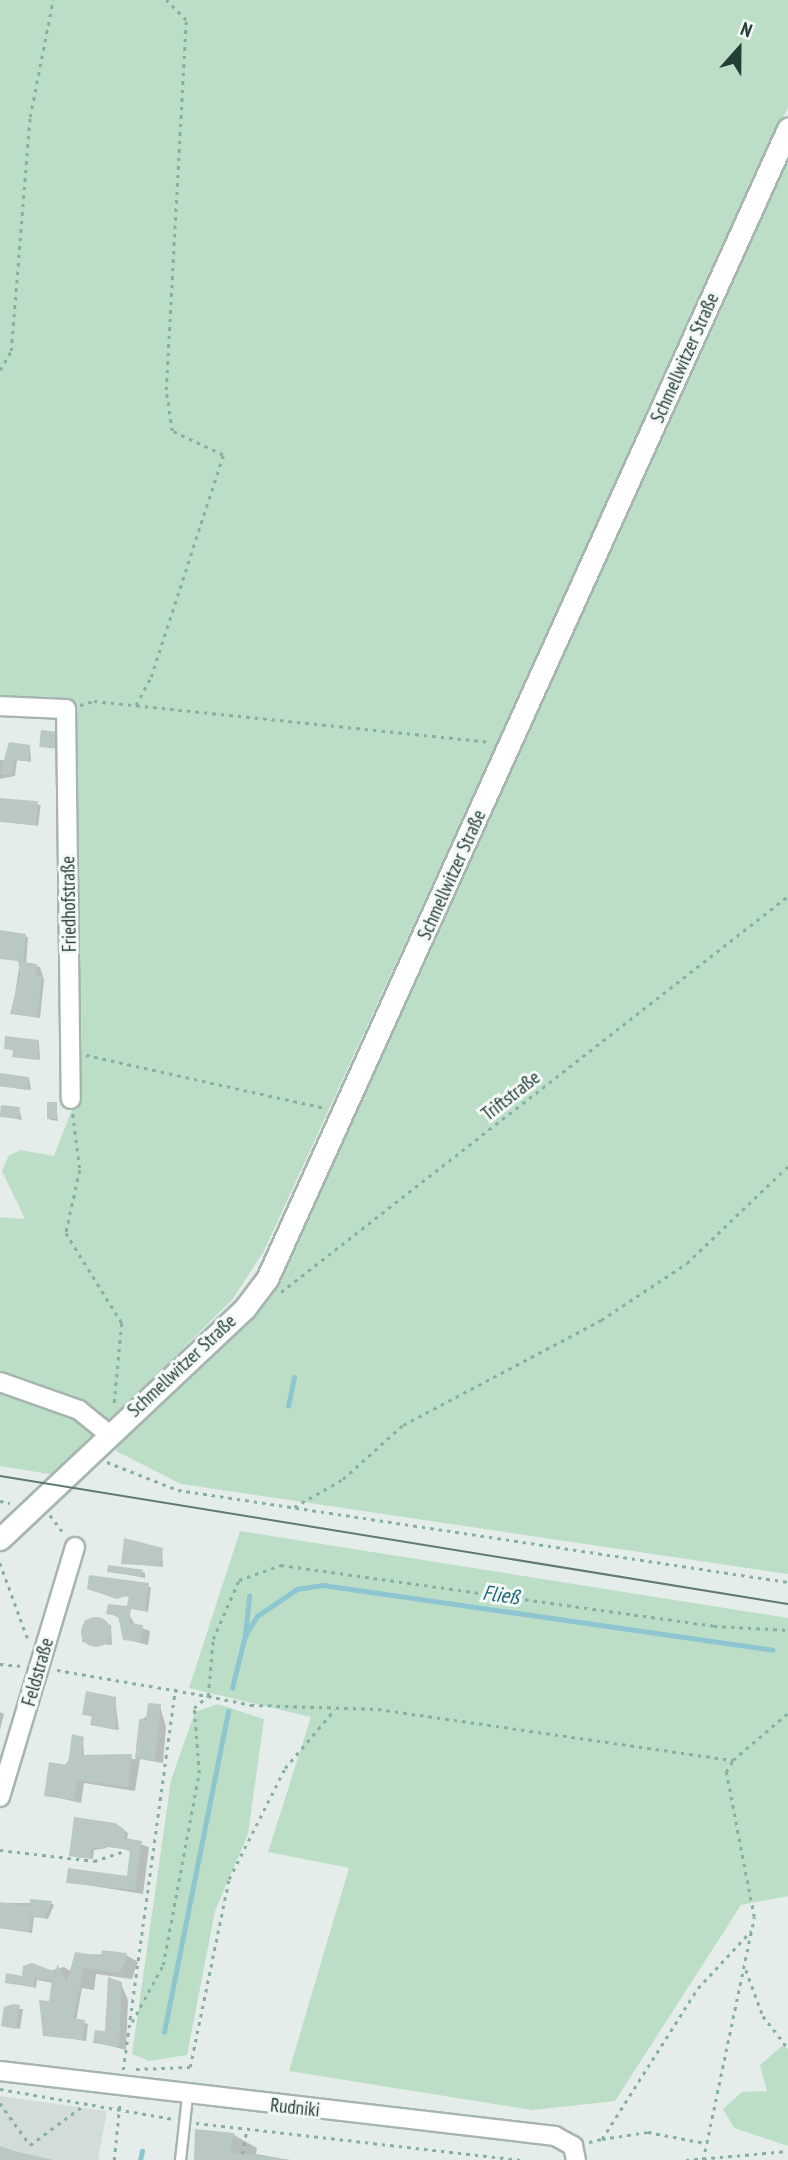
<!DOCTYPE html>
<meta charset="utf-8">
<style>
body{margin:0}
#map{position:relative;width:788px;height:2160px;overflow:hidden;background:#e4ede9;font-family:"PT Sans Narrow",sans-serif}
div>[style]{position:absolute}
.built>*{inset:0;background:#d2ddd8}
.green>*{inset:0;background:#bddec6}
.shadow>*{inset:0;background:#0003;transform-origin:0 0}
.stream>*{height:4.5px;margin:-2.25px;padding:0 2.25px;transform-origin:2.25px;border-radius:2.25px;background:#8dc6d1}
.building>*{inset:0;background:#b9c8c2;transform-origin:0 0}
.round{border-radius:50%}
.path>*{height:2.5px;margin-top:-1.25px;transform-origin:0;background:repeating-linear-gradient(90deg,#85b0a3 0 3.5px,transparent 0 8.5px)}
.roads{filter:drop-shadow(2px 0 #a6b5b0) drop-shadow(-2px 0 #a6b5b0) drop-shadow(0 2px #a6b5b0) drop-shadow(0 -2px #a6b5b0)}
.lane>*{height:9px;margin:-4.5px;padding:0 4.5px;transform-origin:4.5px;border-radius:4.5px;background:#fff}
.street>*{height:18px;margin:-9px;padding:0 9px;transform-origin:9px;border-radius:9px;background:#fff}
.secondary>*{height:21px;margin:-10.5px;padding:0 10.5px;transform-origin:10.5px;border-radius:10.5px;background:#fff}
.tram>*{height:2px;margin:-1px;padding:0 1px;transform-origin:1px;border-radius:1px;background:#5e7a73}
span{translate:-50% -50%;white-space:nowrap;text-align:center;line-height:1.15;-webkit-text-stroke:6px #f4f9f7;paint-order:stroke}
.street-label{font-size:19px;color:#233e37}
.water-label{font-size:21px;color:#1e697a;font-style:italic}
.north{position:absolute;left:704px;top:14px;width:70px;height:70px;-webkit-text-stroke:5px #f4f9f7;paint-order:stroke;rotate:21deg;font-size:19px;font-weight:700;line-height:28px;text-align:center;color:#233e37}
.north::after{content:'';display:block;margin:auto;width:24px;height:32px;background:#233e37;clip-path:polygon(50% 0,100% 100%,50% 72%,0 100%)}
</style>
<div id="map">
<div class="built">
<div style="clip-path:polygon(0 2096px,107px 2111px,98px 2160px,0 2160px)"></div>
</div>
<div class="green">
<div style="clip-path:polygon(0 0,788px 0,788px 107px,264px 1251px,232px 1300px,55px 1475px,0 1466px,0 1217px,25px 1219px,2px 1171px,9px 1155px,21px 1150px,54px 1156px,80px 1089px,76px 705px,0 699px)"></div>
<div style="clip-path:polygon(788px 160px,788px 1574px,181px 1484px,116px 1451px,122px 1436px,290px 1251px)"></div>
<div style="clip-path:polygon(240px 1531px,788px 1618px,788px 1896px,741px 1905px,615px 2101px,532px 2110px,289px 2071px,349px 1868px,268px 1852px,311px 1717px,189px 1688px)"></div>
<div style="clip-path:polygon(218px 1704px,264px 1719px,248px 1834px,215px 1911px,187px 2055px,149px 2061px,132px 2054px,171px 1780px,195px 1712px)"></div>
<div style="clip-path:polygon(784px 2044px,788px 2050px,788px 2146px,734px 2128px,723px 2109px,742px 2092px,767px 2091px,760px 2065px)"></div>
</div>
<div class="shadow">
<div style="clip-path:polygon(30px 746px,31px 762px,17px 760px,15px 776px,0 779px,0 753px,0 760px,8px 761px)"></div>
<div style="left:0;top:800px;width:41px;height:21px;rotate:7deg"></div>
<div style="clip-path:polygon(0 932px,28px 937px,26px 964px,40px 967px,44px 980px,40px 1018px,12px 1014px,20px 961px,0 956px)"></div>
<div style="clip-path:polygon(39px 1042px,40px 1060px,6px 1048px)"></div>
<div style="clip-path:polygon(29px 1078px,31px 1090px,0 1085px)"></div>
<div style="clip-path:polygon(56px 1104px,58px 1121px,51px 1120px,47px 1118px)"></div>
<div style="clip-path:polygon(19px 1109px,22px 1120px,1px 1116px)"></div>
<div style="clip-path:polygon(162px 1550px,163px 1567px,122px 1563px)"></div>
<div style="clip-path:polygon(109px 1571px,142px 1572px,145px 1573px,145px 1578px)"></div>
<div style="clip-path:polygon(151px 1587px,148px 1612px,129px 1608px,130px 1597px,92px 1590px)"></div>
<div style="clip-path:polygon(126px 1610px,136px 1626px,150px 1631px,148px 1645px,124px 1639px,120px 1618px,108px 1613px)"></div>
<div style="clip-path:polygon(85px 1620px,111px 1625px,112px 1645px,82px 1642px)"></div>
<div style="clip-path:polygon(115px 1698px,119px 1730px,92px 1724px,93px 1717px,84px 1714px)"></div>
<div style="clip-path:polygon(160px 1706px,166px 1727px,163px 1763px,140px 1759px,135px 1791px,84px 1783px,81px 1803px,46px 1795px,83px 1738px,84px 1755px,136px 1759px,140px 1721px)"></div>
<div style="clip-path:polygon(0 1712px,4px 1714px,0 1730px)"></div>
<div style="clip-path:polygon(76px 1819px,115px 1824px,128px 1833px,127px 1840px,149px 1847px,143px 1894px,68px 1882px,69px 1870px,128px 1878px,132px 1852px,101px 1841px,107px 1848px,94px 1850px,93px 1859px,71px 1855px)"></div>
<div style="clip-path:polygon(0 1903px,51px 1903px,54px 1905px,48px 1919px,34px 1917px,32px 1933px,0 1928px)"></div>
<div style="clip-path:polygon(77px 1954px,126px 1955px,138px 1962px,132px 1979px,96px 1974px,94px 1990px,82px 1988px,76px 2021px,88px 2024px,86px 2041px,45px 2035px,53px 1983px,37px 1980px,36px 1988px,7px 1982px,64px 1967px,72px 1972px)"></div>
<div style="clip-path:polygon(121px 1984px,128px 2000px,126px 2050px,95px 2042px,107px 2033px)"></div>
<div style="clip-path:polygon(5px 2009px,23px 2009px,20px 2029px,3px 2025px)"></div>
<div style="clip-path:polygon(197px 2131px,234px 2135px,257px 2148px,256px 2154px,290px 2160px,195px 2160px)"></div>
</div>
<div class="stream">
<div style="left:288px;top:1406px;width:29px;rotate:-78deg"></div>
<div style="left:245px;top:1635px;width:39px;rotate:-84deg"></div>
<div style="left:232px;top:1688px;width:54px;rotate:-76deg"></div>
<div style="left:245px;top:1636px;width:23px;rotate:-59deg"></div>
<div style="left:257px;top:1616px;width:48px;rotate:-34deg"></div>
<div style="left:297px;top:1589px;width:26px;rotate:-9deg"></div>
<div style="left:323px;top:1585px;width:454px;rotate:8.2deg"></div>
<div style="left:164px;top:2032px;width:327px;rotate:-78.7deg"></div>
<div style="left:140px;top:2160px;width:9px;rotate:-77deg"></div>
</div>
<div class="building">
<div style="left:41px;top:730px;width:18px;height:17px;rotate:6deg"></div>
<div style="clip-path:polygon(9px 742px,30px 745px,28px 761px,14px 760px,12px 775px,0 774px)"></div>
<div style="left:0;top:798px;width:38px;height:24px;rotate:5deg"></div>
<div style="clip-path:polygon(0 930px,26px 934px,23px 962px,37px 964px,35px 976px,42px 976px,37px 1017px,10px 1014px,20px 974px,18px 961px,0 959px)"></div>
<div style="clip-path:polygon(5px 1036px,39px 1040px,37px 1060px,12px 1057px,13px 1050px,4px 1049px)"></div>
<div style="left:0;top:1073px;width:29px;height:13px;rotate:8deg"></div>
<div style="left:47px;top:1102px;width:10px;height:17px"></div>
<div style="left:1px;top:1105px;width:19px;height:12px;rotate:6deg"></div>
<div style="clip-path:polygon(124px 1538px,163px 1548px,160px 1566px,121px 1564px)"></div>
<div style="left:108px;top:1565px;width:35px;height:7px;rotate:8deg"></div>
<div style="clip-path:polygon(89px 1575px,149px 1583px,145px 1611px,131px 1609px,129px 1623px,143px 1625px,141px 1642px,123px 1640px,118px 1616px,106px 1614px,108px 1604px,127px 1606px,129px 1595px,117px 1599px,87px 1589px)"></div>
<div class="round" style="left:81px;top:1617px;width:30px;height:30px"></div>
<div style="clip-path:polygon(86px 1691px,116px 1697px,116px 1730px,90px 1725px,92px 1716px,82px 1715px)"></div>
<div style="clip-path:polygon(148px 1703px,161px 1704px,155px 1760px,135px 1758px,139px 1719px,146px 1720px)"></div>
<div style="clip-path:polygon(72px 1734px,84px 1737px,81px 1755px,132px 1754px,128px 1787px,77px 1780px,74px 1800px,44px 1796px,49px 1762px,68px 1765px)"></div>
<div style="clip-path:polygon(74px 1817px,115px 1823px,125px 1830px,124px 1838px,142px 1841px,135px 1890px,66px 1883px,68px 1868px,127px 1876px,130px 1850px,108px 1847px,91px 1849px,90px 1859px,69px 1856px)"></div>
<div style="clip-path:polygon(30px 1899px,52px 1901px,44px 1918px,31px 1916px,29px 1932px,0 1928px,0 1902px,30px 1906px)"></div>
<div style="clip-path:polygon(102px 1950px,127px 1953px,125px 1962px,120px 1973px,84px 1968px,73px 2018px,85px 2020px,83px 2040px,43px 2036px,39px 2000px,49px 2001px,52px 1980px,35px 1978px,33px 1987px,5px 1983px,6px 1973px,22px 1976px,23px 1966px,32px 1963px,56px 1972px,57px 1964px,67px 1982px,75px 1952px,101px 1956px)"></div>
<div style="clip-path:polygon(108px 1977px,122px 1982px,119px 2047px,93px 2043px,95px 2030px,105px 2031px)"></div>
<div style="clip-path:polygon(13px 2004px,20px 2005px,16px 2029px,1px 2026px,4px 2007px)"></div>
<div style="clip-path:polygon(195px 2129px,234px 2133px,230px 2152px,291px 2160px,194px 2160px)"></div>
<div style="clip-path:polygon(0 2146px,14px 2151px,53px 2160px,0 2160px)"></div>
</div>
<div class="path">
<div style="left:0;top:370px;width:22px;rotate:-60deg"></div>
<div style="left:11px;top:351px;width:235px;rotate:-85.4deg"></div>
<div style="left:30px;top:117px;width:119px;rotate:-78.9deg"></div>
<div style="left:80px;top:705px;width:15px;rotate:-16deg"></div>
<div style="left:94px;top:701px;width:399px;rotate:5.9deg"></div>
<div style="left:136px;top:705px;width:32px;rotate:-62deg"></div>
<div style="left:151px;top:677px;width:233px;rotate:-72deg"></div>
<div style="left:223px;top:455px;width:56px;rotate:-154.8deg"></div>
<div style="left:172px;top:431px;width:41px;rotate:-98.3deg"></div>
<div style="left:166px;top:390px;width:371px;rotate:-86.9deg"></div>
<div style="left:186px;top:20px;width:28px;rotate:-135deg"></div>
<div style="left:86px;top:1055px;width:245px;rotate:12.5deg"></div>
<div style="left:73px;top:1114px;width:56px;rotate:82.9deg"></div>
<div style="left:80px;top:1170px;width:65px;rotate:102.5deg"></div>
<div style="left:66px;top:1233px;width:106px;rotate:58.1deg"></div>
<div style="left:122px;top:1323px;width:84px;rotate:95.4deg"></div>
<div style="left:281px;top:1292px;width:643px;rotate:-37.99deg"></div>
<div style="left:107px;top:1462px;width:76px;rotate:21.5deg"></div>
<div style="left:178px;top:1490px;width:617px;rotate:8.58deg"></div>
<div style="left:0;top:1501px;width:10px;rotate:11deg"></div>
<div style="left:294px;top:1507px;width:56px;rotate:-29.7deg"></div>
<div style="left:343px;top:1479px;width:81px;rotate:-42deg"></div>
<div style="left:403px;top:1425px;width:224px;rotate:-27.9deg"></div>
<div style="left:601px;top:1320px;width:103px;rotate:-33.5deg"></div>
<div style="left:687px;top:1263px;width:140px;rotate:-43.8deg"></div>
<div style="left:50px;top:1515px;width:25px;rotate:53deg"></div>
<div style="left:0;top:1563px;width:84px;rotate:69.8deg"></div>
<div style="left:0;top:1664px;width:22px;rotate:5deg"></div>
<div style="left:57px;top:1670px;width:153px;rotate:9.8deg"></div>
<div style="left:208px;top:1696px;width:57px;rotate:-85deg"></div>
<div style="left:213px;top:1639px;width:64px;rotate:-66.2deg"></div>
<div style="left:239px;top:1580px;width:45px;rotate:-19.7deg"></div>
<div style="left:281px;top:1565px;width:437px;rotate:8deg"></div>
<div style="left:714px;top:1626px;width:74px;rotate:3.1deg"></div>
<div style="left:0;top:1850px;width:95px;rotate:6.7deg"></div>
<div style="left:94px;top:1861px;width:29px;rotate:-18deg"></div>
<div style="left:746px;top:1970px;width:49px;rotate:69.7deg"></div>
<div style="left:763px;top:2016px;width:41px;rotate:52deg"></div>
<div style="left:132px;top:2022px;width:65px;rotate:-61.5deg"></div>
<div style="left:163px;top:1965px;width:195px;rotate:-79.4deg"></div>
<div style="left:199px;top:1773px;width:65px;rotate:-94.4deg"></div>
<div style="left:194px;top:1708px;width:18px;rotate:-41deg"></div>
<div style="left:208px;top:1696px;width:44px;rotate:11.8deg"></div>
<div style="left:251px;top:1705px;width:127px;rotate:1.8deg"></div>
<div style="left:378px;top:1709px;width:359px;rotate:8.2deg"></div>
<div style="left:733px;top:1760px;width:72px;rotate:-40.5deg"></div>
<div style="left:136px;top:2069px;width:54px;rotate:-2.1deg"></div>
<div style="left:190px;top:2067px;width:192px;rotate:-78.3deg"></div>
<div style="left:229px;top:1879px;width:124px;rotate:-63.2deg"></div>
<div style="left:285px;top:1768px;width:77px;rotate:-49.7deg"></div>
<div style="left:123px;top:2070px;width:385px;rotate:-82.2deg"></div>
<div style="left:0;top:2089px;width:176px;rotate:9.8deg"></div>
<div style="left:0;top:2103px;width:52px;rotate:54.5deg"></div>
<div style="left:30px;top:2145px;width:71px;rotate:-36.4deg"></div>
<div style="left:196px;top:2123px;width:329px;rotate:6.5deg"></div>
<div style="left:602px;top:2139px;width:47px;rotate:-8.7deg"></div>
<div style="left:648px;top:2132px;width:58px;rotate:10.9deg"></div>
<div style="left:589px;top:2142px;width:13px;rotate:-13deg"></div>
<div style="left:602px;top:2139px;width:179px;rotate:-57.6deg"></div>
<div style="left:698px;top:1988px;width:78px;rotate:-47.1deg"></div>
<div style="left:242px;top:2154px;width:25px;rotate:-79deg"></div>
<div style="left:114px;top:2160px;width:59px;rotate:-84.2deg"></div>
<div style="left:686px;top:2160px;width:102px;rotate:-5deg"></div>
<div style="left:703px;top:2160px;width:248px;rotate:-78.1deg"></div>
<div style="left:754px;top:1917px;width:148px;rotate:-100.9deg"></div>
<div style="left:726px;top:1772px;width:14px;rotate:-60deg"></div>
</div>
<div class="roads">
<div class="lane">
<div style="left:180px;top:2160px;width:64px;rotate:-83.8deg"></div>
</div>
<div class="street">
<div style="left:0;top:706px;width:66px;rotate:2.6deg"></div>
<div style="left:66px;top:709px;width:390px;rotate:89.3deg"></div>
<div style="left:0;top:1382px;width:84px;rotate:19.5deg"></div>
<div style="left:79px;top:1410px;width:38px;rotate:39deg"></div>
<div style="left:0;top:1797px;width:261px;rotate:-73.3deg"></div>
<div style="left:0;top:2071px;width:559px;rotate:6.68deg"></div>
<div style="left:555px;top:2136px;width:21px;rotate:29deg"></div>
<div style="left:573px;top:2146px;width:14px;rotate:78deg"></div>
</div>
<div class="secondary">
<div style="left:0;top:1539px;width:337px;rotate:-43.3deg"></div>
<div style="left:245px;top:1308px;width:36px;rotate:-53deg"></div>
<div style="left:267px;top:1279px;width:1263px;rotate:-65.63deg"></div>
</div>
</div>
<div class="tram">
<div style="left:0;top:1476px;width:798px;rotate:9.23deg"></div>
</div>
<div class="street-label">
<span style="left:685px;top:358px;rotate:-66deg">Schmellwitzer Straße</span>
<span style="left:452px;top:875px;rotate:-66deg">Schmellwitzer Straße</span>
<span style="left:69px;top:904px;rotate:-91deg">Friedhofstraße</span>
<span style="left:511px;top:1096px;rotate:-38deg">Triftstraße</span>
<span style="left:182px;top:1366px;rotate:-43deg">Schmellwitzer Straße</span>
<span style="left:38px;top:1672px;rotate:-74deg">Feldstraße</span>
<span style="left:295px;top:2108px;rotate:6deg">Rudniki</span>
</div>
<div class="water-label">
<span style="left:501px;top:1595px;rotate:8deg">Fließ</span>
</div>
<div class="north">N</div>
</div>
